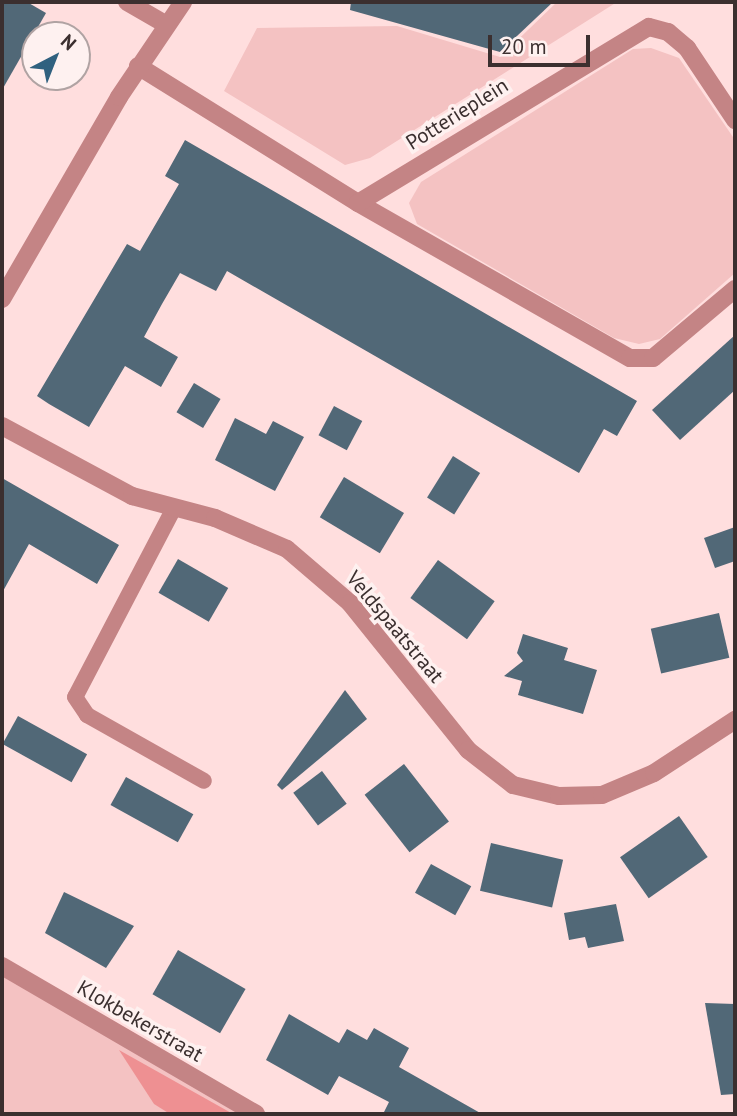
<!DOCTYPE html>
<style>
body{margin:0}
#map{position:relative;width:737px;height:1116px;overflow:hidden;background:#ffdede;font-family:"PT Sans",sans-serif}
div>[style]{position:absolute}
.green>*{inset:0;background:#f4c2c2}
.forest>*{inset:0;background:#ee9092}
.building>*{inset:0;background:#516877;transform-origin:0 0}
.service>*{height:16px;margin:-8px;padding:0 8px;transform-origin:8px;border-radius:8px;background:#c48485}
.minor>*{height:18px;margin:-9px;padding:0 9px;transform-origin:9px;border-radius:9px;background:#c48485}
.tertiary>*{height:18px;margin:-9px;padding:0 9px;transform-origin:9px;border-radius:9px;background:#c48485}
span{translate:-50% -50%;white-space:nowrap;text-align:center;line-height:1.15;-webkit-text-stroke:7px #fef1f0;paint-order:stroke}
.street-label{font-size:21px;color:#3b2f2f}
.frame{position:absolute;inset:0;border:4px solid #3b2f2f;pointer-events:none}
.north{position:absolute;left:21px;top:21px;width:70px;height:70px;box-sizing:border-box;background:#fef1f0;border:2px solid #b0a3a3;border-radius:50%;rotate:42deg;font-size:19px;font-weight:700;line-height:28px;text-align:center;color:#3b2f2f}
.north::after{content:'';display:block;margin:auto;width:24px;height:32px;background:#30617f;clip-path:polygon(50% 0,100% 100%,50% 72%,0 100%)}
.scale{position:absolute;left:488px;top:35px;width:102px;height:32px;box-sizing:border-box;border:4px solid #3b2f2f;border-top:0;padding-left:9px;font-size:21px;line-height:24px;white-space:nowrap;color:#3b2f2f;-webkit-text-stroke:5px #fef1f0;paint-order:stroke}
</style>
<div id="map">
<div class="green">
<div style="clip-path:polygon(557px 2px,617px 2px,370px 158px,345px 165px,224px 91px,257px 28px,397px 26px,500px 57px)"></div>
<div style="clip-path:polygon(651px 48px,679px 58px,735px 140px,735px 273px,660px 339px,639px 344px,614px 338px,417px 224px,409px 203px,421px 182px,633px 49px)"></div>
<div style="clip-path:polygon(2px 969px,254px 1114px,2px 1114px)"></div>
</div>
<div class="forest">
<div style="clip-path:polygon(119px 1050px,233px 1114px,170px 1114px,154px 1104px)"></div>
</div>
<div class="building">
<div style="clip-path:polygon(2px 2px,27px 2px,46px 13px,2px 90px)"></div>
<div style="clip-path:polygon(351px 2px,553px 2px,500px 52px,350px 10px)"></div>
<div style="clip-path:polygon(185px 140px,637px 401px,617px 436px,604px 429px,579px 473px,227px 271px,216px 291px,180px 273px,162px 304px,144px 337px,178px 357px,161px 387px,125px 366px,89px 427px,49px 404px,37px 396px,127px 244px,140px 251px,179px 184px,165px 176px)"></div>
<div style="clip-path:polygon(735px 335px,735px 390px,680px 440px,652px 410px)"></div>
<div style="left:194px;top:383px;width:31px;height:34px;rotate:31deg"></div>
<div style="left:334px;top:406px;width:32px;height:33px;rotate:28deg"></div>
<div style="clip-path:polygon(235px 418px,266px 434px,273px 421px,304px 437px,275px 491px,215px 460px)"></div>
<div style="left:453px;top:456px;width:32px;height:49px;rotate:32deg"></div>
<div style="left:344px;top:477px;width:70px;height:47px;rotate:31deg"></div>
<div style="clip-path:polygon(2px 478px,119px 545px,97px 584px,29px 544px,2px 593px)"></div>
<div style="clip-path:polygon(735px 527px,735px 561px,715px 568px,704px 538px)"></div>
<div style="left:178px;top:559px;width:58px;height:39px;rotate:30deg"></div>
<div style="left:438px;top:560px;width:70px;height:47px;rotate:36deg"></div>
<div style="left:719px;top:613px;width:46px;height:70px;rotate:77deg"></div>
<div style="clip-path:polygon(523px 634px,568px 648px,564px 660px,597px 670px,583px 714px,518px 695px,522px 681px,504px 676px,523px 661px,517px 653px)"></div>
<div style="clip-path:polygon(345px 690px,367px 719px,282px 790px,277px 785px)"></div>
<div style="left:18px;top:716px;width:79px;height:32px;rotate:29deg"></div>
<div style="left:404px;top:764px;width:73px;height:50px;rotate:52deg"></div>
<div style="left:322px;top:771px;width:41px;height:36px;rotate:53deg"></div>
<div style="left:126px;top:777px;width:77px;height:32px;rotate:29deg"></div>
<div style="left:679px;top:816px;width:50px;height:72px;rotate:55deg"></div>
<div style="left:491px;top:843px;width:74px;height:49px;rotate:13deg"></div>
<div style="left:431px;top:864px;width:46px;height:33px;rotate:29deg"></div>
<div style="clip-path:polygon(64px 892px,134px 926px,106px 968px,45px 933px)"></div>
<div style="clip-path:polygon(616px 904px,624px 941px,588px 948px,585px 937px,569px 940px,564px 913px)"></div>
<div style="left:178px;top:950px;width:78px;height:51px;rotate:30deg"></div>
<div style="clip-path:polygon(705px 1003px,735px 1004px,735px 1094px,721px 1095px)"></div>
<div style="clip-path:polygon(289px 1014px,339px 1043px,347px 1029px,367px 1040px,374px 1028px,409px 1048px,399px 1067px,482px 1114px,383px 1114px,389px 1102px,339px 1076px,328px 1095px,266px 1060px)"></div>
</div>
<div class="service">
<div style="left:174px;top:508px;width:213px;rotate:117.6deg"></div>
<div style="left:75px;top:697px;width:22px;rotate:56deg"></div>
<div style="left:87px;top:715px;width:134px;rotate:29.4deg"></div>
</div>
<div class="minor">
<div style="left:127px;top:2px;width:46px;rotate:29.9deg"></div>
<div style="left:138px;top:66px;width:259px;rotate:31.9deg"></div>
<div style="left:358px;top:203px;width:313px;rotate:29.7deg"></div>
<div style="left:630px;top:358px;width:23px"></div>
<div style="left:653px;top:358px;width:107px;rotate:-40.1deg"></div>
<div style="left:358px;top:203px;width:340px;rotate:-31.2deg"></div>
<div style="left:649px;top:27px;width:20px;rotate:15deg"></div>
<div style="left:668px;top:32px;width:25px;rotate:40deg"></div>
<div style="left:687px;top:48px;width:87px;rotate:56.3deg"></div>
<div style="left:2px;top:426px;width:148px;rotate:28.3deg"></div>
<div style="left:132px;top:496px;width:86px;rotate:14.8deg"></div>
<div style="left:215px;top:518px;width:78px;rotate:23.3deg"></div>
<div style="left:287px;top:549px;width:83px;rotate:40.6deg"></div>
<div style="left:350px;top:603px;width:189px;rotate:51.2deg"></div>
<div style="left:468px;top:750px;width:57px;rotate:37.9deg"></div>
<div style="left:513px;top:785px;width:47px;rotate:13.4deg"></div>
<div style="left:559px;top:796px;width:43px;rotate:-1.3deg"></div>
<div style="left:602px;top:795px;width:56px;rotate:-22.9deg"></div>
<div style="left:654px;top:773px;width:97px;rotate:-33.2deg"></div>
<div style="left:2px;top:966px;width:294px;rotate:30.2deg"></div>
</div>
<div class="tertiary">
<div style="left:2px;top:299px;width:233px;rotate:-59.9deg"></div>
<div style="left:119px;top:97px;width:115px;rotate:-56deg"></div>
</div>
<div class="street-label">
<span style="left:457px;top:114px;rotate:-32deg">Potterieplein</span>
<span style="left:395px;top:627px;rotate:50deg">Veldspaatstraat</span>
<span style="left:140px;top:1021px;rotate:30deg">Klokbekerstraat</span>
</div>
<div class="frame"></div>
<div class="north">N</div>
<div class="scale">20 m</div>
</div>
